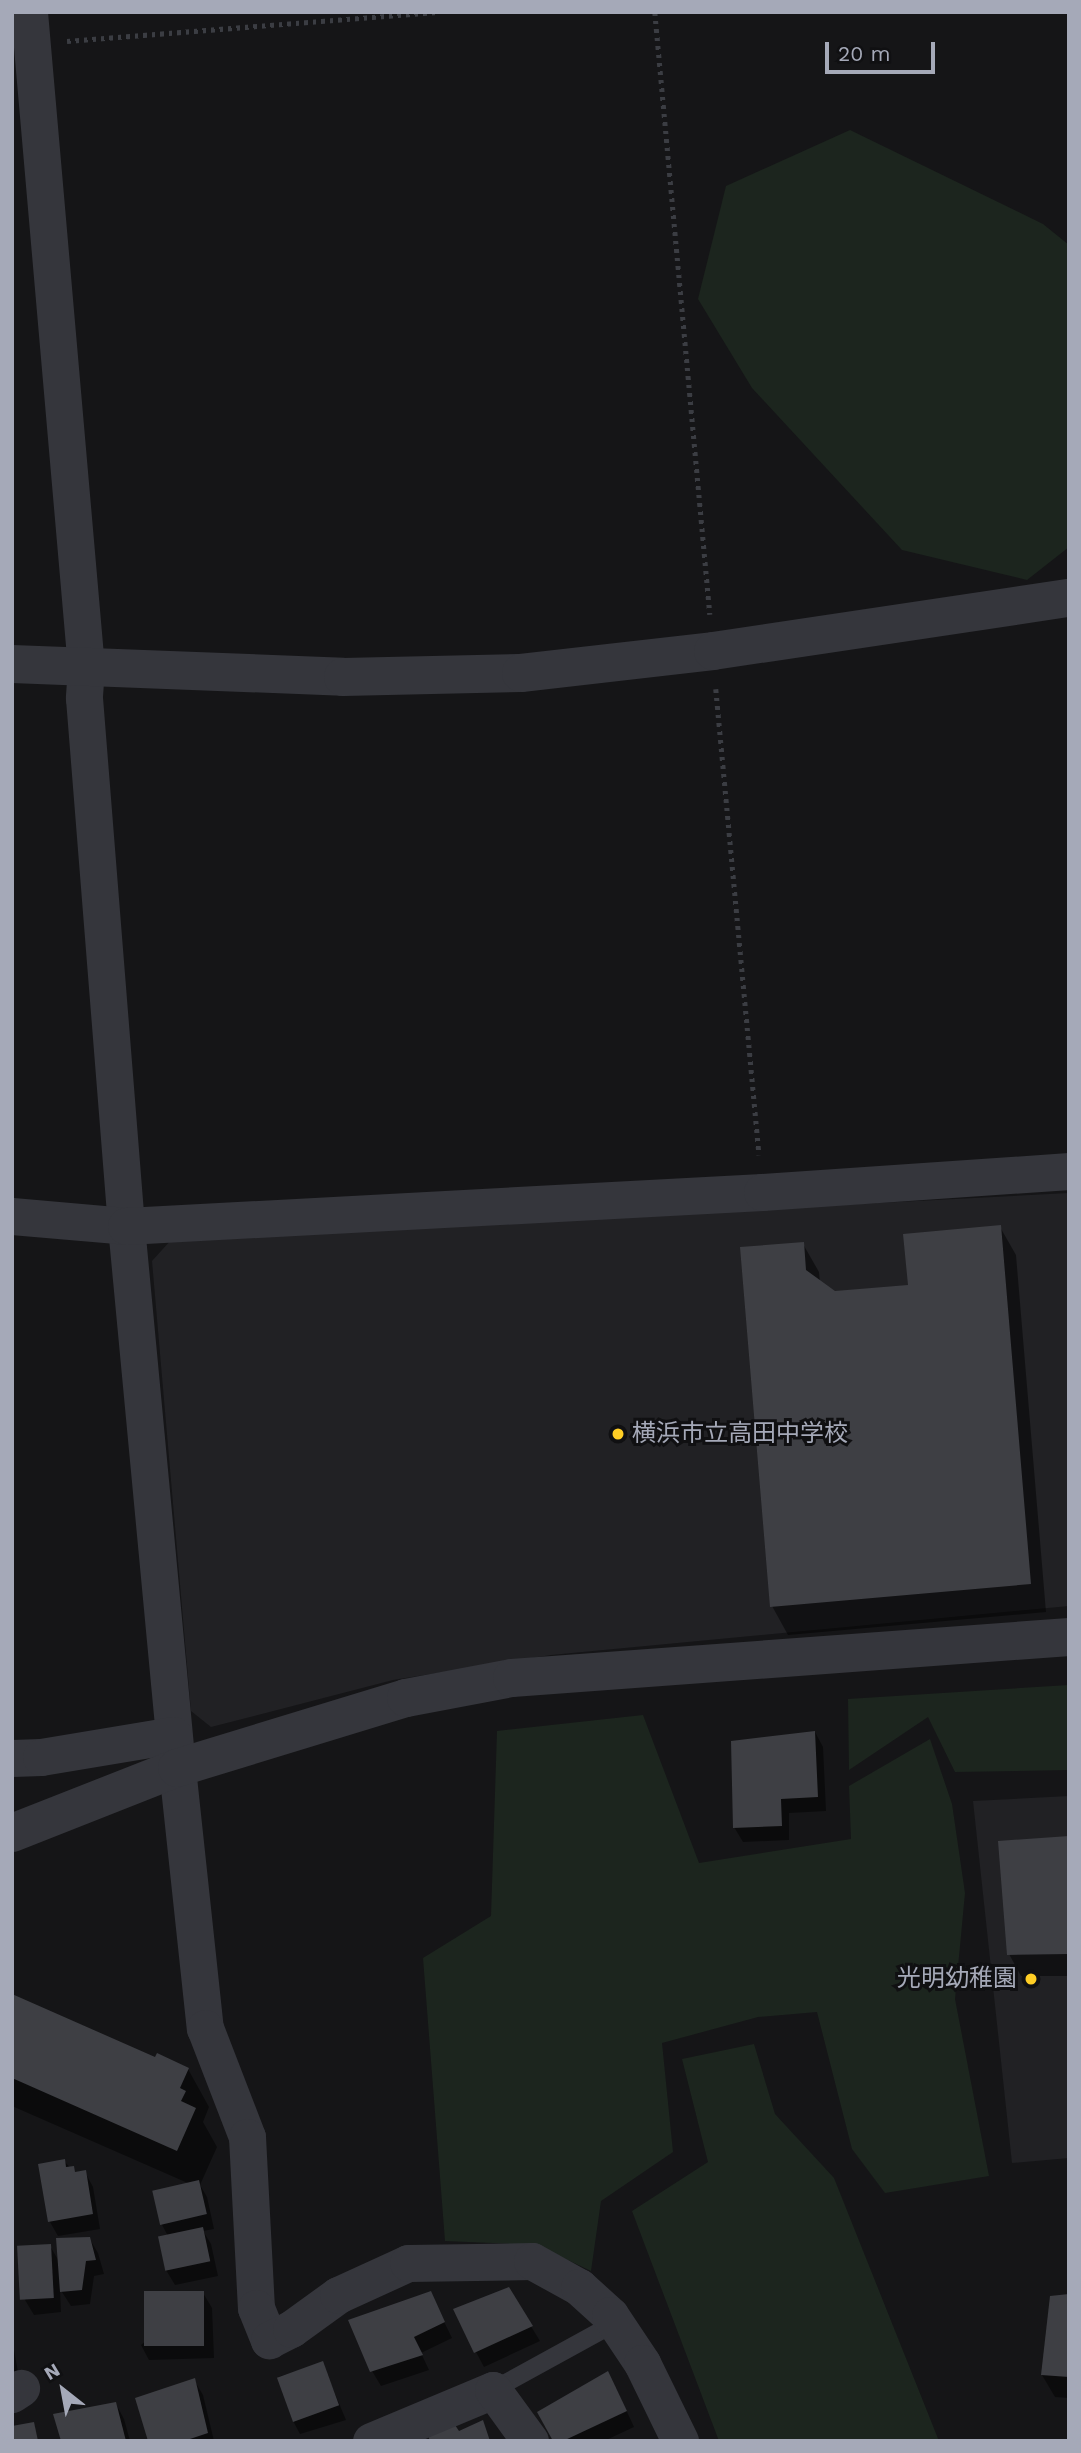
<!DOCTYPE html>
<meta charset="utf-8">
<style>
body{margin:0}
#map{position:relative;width:1081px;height:2453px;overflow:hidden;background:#151517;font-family:"Work Sans","Noto Sans JP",sans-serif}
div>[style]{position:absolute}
.built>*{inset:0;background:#212124}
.green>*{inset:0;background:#1c251e}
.shadow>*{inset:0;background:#0007}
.building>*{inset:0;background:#3e3f44;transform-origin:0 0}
.path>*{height:4.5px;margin-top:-2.25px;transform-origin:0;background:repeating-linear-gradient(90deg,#3b3d43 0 3.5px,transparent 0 8.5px)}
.service>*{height:18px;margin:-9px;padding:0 9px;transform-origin:9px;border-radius:9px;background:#35363c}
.minor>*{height:37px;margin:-18.5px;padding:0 18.5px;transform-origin:18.5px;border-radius:18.5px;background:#35363c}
.tertiary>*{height:38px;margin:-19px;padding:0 19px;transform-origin:19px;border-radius:19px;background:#35363c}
.dots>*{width:19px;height:19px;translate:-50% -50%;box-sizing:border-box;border:4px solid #101012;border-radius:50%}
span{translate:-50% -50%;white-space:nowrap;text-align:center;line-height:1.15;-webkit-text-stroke:6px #101012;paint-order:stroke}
.poi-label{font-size:24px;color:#a5a9b8}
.left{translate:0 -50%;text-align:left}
.right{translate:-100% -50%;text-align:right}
.frame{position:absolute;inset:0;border:14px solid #a5a9b8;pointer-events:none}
.north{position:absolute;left:28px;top:2355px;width:70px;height:70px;-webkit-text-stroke:5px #101012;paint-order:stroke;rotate:329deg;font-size:19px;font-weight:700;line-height:28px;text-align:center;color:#a5a9b8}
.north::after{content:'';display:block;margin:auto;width:24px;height:32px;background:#a5a9b8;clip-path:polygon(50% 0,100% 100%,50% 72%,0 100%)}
.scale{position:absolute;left:825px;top:42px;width:110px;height:32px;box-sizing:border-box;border:4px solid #a5a9b8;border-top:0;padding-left:9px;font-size:21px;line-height:24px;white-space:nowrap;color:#a5a9b8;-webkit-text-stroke:5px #101012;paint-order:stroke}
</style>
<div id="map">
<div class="built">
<div style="clip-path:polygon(1069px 1193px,1069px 1606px,551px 1655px,393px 1680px,211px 1727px,191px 1711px,152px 1261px,171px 1240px)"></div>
<div style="clip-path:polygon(1069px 1796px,1069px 2158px,1012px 2163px,973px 1801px)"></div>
</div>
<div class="green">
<div style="clip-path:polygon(850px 130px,1043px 224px,1069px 245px,1069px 547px,1027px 580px,902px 550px,752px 388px,698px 299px,726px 186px)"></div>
<div style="clip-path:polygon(1069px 1685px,1069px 1770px,955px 1772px,928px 1717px,849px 1770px,848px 1699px)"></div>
<div style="clip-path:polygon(643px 1715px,699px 1863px,851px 1839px,849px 1786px,930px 1739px,952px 1804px,965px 1893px,955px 1999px,989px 2176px,885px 2193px,852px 2149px,817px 2012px,758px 2017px,662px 2043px,673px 2152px,601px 2201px,591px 2271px,536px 2245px,445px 2241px,423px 1958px,491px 1916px,497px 1731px)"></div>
<div style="clip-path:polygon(754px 2044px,775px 2114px,834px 2178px,939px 2441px,719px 2441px,632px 2211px,708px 2162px,682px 2059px)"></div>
</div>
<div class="shadow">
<div style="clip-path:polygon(1000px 1227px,1016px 1255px,1046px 1612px,788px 1635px,772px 1606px,803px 1244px,819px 1272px,820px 1283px,834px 1293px,910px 1287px)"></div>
<div style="clip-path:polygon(815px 1732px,823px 1747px,826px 1811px,789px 1813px,789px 1840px,743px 1842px,734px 1827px)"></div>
<div style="clip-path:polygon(1069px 1838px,1069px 1976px,1021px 1976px,1009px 1954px)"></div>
<div style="clip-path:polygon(12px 1996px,156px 2060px,188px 2069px,209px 2107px,203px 2122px,217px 2147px,200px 2185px,207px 2197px,214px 2229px,203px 2231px,211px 2244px,218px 2276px,175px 2285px,166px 2270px,168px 2236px,161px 2223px,190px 2184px,12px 2106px)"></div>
<div style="clip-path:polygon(64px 2161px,76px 2174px,85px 2172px,93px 2187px,100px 2229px,58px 2236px,50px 2222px)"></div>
<div style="clip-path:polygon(89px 2238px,98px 2253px,104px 2274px,94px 2276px,90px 2304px,71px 2306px,60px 2289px,61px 2312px,34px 2315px,25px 2300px,50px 2246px,60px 2263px)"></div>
<div style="clip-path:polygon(508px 2289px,540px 2341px,484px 2367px,476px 2352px)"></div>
<div style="clip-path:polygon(203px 2293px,212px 2308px,214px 2358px,149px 2360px,141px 2345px)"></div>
<div style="clip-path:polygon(430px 2293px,452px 2338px,421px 2353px,429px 2370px,381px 2386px,372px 2371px)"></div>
<div style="clip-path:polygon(1069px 2296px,1069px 2398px,1055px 2397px,1042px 2375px)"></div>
<div style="clip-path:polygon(12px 2339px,20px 2383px,12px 2384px)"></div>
<div style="clip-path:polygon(322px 2363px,346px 2420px,300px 2434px,292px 2419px,278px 2377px)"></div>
<div style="clip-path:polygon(194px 2380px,203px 2395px,214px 2441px,150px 2441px)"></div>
<div style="clip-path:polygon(616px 2388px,634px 2427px,604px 2441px,555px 2441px)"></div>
<div style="clip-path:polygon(116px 2404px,124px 2419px,130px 2441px,63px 2441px)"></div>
</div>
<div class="building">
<div style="clip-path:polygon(1001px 1225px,1031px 1584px,770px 1607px,740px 1247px,804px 1242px,806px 1270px,835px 1291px,908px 1285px,903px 1234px)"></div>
<div style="clip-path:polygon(815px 1731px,818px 1797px,781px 1799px,782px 1826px,733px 1828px,731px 1741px)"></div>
<div style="clip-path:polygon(1069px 1836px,1069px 1954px,1007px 1955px,998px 1841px)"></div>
<div style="clip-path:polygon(12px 1994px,155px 2057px,157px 2053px,189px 2068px,180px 2088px,186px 2091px,181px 2101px,196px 2108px,177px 2151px,12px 2078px)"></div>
<div style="clip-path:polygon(65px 2159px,66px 2167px,74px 2166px,75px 2172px,86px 2170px,93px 2214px,48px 2222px,38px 2164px)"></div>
<div style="left:199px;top:2180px;width:35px;height:48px;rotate:77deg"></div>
<div style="left:203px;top:2227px;width:35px;height:46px;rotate:78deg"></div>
<div style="clip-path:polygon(90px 2237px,96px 2260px,86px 2261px,82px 2290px,60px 2292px,56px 2238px)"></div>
<div style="left:51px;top:2244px;width:54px;height:34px;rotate:87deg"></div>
<div style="clip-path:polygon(509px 2287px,533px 2326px,474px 2353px,453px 2309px)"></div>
<div style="left:144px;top:2291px;width:60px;height:55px"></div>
<div style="clip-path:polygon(431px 2291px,445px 2322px,414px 2337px,423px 2355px,370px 2372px,348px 2320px)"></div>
<div style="clip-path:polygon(1069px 2294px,1069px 2377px,1041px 2375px,1050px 2296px)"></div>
<div style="left:323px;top:2361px;width:47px;height:49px;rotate:70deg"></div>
<div style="clip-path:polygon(608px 2371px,627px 2411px,563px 2441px,553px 2441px,537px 2412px)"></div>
<div style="clip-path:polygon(195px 2378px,208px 2433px,184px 2441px,148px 2441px,135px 2398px)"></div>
<div style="clip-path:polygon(116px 2402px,126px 2441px,61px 2441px,53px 2414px)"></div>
<div style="clip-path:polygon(483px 2420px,490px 2441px,430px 2441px,427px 2433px,455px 2425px,459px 2431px)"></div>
<div style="clip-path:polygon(34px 2422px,38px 2441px,14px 2441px,12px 2426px)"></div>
</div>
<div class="path">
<div style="left:655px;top:12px;width:605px;rotate:84.78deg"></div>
<div style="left:67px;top:41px;width:371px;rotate:-4.5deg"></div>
<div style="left:716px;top:689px;width:468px;rotate:84.7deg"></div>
</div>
<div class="service">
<div style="left:493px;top:2390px;width:139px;rotate:-28.8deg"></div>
</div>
<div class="minor">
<div style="left:29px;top:12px;width:657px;rotate:85.03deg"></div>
<div style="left:86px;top:667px;width:31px;rotate:94deg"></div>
<div style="left:84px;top:698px;width:530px;rotate:85.45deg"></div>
<div style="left:126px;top:1226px;width:544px;rotate:84.62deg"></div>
<div style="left:177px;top:1768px;width:262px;rotate:83.9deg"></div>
<div style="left:205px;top:2028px;width:117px;rotate:68.9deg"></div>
<div style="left:247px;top:2137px;width:171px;rotate:87deg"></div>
<div style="left:256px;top:2308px;width:35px;rotate:68deg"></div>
<div style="left:269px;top:2340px;width:25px;rotate:-27deg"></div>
<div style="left:291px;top:2329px;width:58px;rotate:-35.9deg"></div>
<div style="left:338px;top:2295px;width:77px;rotate:-24.6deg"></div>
<div style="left:408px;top:2263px;width:124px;rotate:-0.9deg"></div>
<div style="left:532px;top:2261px;width:54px;rotate:29deg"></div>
<div style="left:579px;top:2287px;width:42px;rotate:42.1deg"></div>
<div style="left:610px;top:2315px;width:58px;rotate:56.3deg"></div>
<div style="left:642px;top:2363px;width:87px;rotate:64deg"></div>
<div style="left:12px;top:1216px;width:114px;rotate:5deg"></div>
<div style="left:126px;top:1226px;width:637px;rotate:-3.06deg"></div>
<div style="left:762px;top:1192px;width:308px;rotate:-3.9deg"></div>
<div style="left:12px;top:1758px;width:29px;rotate:-2deg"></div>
<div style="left:41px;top:1757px;width:134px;rotate:-9.5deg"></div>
<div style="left:12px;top:2394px;width:11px;rotate:-34deg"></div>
<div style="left:371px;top:2441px;width:132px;rotate:-22.7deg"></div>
<div style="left:493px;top:2390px;width:63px;rotate:54deg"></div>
</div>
<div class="tertiary">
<div style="left:12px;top:664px;width:331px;rotate:2.2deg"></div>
<div style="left:343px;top:677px;width:178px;rotate:-1.3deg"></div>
<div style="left:521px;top:673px;width:193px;rotate:-6.5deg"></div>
<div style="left:713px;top:651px;width:360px;rotate:-8.5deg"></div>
<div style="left:12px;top:1833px;width:177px;rotate:-21.5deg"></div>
<div style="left:177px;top:1768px;width:239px;rotate:-17deg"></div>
<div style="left:406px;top:1698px;width:108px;rotate:-10.7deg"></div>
<div style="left:512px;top:1678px;width:559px;rotate:-4.21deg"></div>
</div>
<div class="dots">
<div style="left:618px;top:1434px;background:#ffce25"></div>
<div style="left:1031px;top:1979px;background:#ffce25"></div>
</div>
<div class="poi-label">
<span class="left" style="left:632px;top:1434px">横浜市立高田中学校</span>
<span class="right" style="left:1017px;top:1979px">光明幼稚園</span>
</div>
<div class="frame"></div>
<div class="north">N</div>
<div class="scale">20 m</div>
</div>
